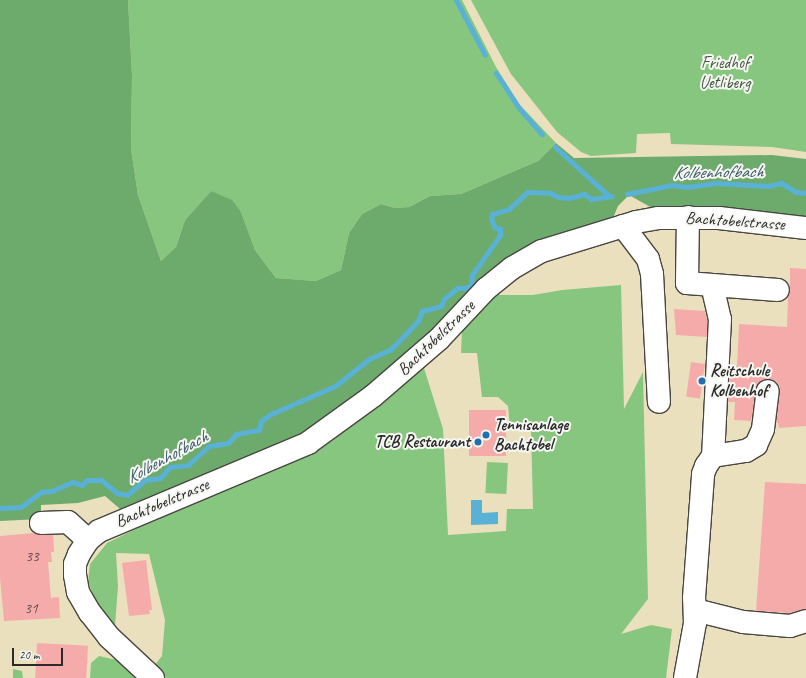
<!DOCTYPE html>
<style>
body{margin:0}
#map{position:relative;width:806px;height:678px;overflow:hidden;background:#eae0be;font-family:Caveat,sans-serif}
div>[style]{position:absolute}
.green>*{inset:0;background:#87c67e;transform-origin:0 0}
.forest>*{inset:0;background:#6dab6d}
.water>*{inset:0;background:#59b1d6}
.stream>*{height:5px;margin:-2.5px;padding:0 2.5px;transform-origin:2.5px;border-radius:2.5px;background:#59b1d6}
.building>*{inset:0;background:#f5abaa;transform-origin:0 0}
.roads{filter:drop-shadow(1px 0 #484641) drop-shadow(-1px 0 #484641) drop-shadow(0 1px #484641) drop-shadow(0 -1px #484641)}
.minor>*{height:22px;margin:-11px;padding:0 11px;transform-origin:11px;border-radius:11px;background:#fff}
.dots>*{width:11px;height:11px;translate:-50% -50%;box-sizing:border-box;border:2px solid #f6f6f2;border-radius:50%}
span{translate:-50% -50%;white-space:nowrap;text-align:center;line-height:1.15;-webkit-text-stroke:4px #f6f6f2;paint-order:stroke}
.number-label{font-size:15px;color:#5e4b4b}
.number-label span{-webkit-text-stroke-width:0}
.park-label{font-size:17px;color:#475a44}
.street-label{font-size:17px;color:#2b2b2b}
.poi-label{font-size:17px;color:#2b2b2b;font-weight:700}
.left{translate:0 -50%;text-align:left}
.right{translate:-100% -50%;text-align:right}
.water-label{font-size:18px;color:#3b5a67;font-style:italic}
.scale{position:absolute;left:12px;top:648px;width:51px;height:18px;box-sizing:border-box;border:2px solid #2b2b2b;border-top:0;padding-left:5px;font-size:12px;line-height:14px;white-space:nowrap;color:#2b2b2b;-webkit-text-stroke:3px #f6f6f2;paint-order:stroke}
</style>
<div id="map">
<div class="green">
<div style="clip-path:polygon(128px 0,462px 0,496px 67px,519px 104px,556px 143px,538px 161px,461px 194px,430px 196px,409px 207px,395px 208px,381px 204px,362px 214px,349px 233px,341px 270px,316px 281px,276px 278px,255px 250px,241px 212px,211px 191px,185px 220px,176px 247px,161px 261px,138px 195px,131px 149px,132px 75px)"></div>
<div style="clip-path:polygon(471px 0,806px 0,806px 152px,772px 147px,671px 144px,670px 133px,637px 134px,636px 153px,591px 156px,581px 152px,557px 132px,511px 74px)"></div>
<div style="clip-path:polygon(621px 285px,624px 409px,643px 372px,648px 599px,621px 634px,651px 625px,672px 629px,666px 678px,164px 678px,153px 667px,162px 656px,165px 620px,149px 554px,116px 553px,118px 586px,115px 626px,102px 615px,88px 582px,90px 564px,107px 543px,173px 511px,317px 450px,424px 368px,443px 429px,448px 535px,506px 531px,507px 509px,533px 509px,531px 428px,510px 428px,508px 406px,498px 397px,482px 397px,477px 353px,461px 353px,462px 329px,493px 295px,533px 295px,562px 290px)"></div>
<div style="left:487px;top:462px;width:21px;height:31px;rotate:3deg"></div>
<div style="clip-path:polygon(99px 656px,117px 660px,137px 678px,90px 678px,91px 663px)"></div>
<div style="clip-path:polygon(13px 669px,22px 671px,23px 678px,13px 678px)"></div>
</div>
<div class="forest">
<div style="clip-path:polygon(0 0,128px 0,132px 75px,131px 149px,138px 195px,161px 261px,176px 247px,185px 220px,211px 191px,232px 200px,241px 212px,255px 250px,276px 278px,316px 281px,341px 270px,349px 233px,362px 214px,381px 204px,395px 208px,409px 207px,430px 196px,461px 194px,538px 161px,556px 143px,574px 158px,772px 155px,806px 159px,806px 220px,693px 206px,652px 208px,629px 195px,618px 206px,613px 218px,542px 243px,433px 334px,304px 437px,120px 509px,105px 496px,78px 503px,41px 505px,41px 519px,0 521px)"></div>
</div>
<div class="water">
<div style="clip-path:polygon(471px 500px,482px 500px,482px 513px,498px 512px,498px 524px,471px 525px)"></div>
</div>
<div class="stream">
<div style="left:456px;top:0;width:62px;rotate:62.2deg"></div>
<div style="left:496px;top:73px;width:42px;rotate:56.7deg"></div>
<div style="left:519px;top:108px;width:35px;rotate:49deg"></div>
<div style="left:555px;top:147px;width:73px;rotate:42.2deg"></div>
<div style="left:627px;top:194px;width:46px;rotate:-11.3deg"></div>
<div style="left:672px;top:185px;width:15px;rotate:8deg"></div>
<div style="left:687px;top:187px;width:29px;rotate:-8deg"></div>
<div style="left:716px;top:183px;width:52px;rotate:3.3deg"></div>
<div style="left:768px;top:186px;width:13px;rotate:-13deg"></div>
<div style="left:781px;top:183px;width:17px;rotate:31deg"></div>
<div style="left:796px;top:192px;width:10px;rotate:6deg"></div>
<div style="left:0;top:508px;width:21px;rotate:-3deg"></div>
<div style="left:21px;top:507px;width:25px;rotate:-37deg"></div>
<div style="left:41px;top:492px;width:11px;rotate:-5deg"></div>
<div style="left:52px;top:491px;width:22px;rotate:-24deg"></div>
<div style="left:72px;top:482px;width:10px;rotate:17deg"></div>
<div style="left:82px;top:485px;width:7px;rotate:-45deg"></div>
<div style="left:87px;top:480px;width:14px"></div>
<div style="left:101px;top:480px;width:21px;rotate:39deg"></div>
<div style="left:117px;top:493px;width:10px;rotate:11deg"></div>
<div style="left:127px;top:495px;width:23px;rotate:-40deg"></div>
<div style="left:145px;top:480px;width:15px;rotate:-8deg"></div>
<div style="left:160px;top:478px;width:15px;rotate:-48deg"></div>
<div style="left:170px;top:467px;width:18px;rotate:-6deg"></div>
<div style="left:188px;top:465px;width:28px;rotate:-42deg"></div>
<div style="left:209px;top:446px;width:19px;rotate:-9deg"></div>
<div style="left:228px;top:443px;width:12px;rotate:-48deg"></div>
<div style="left:236px;top:434px;width:23px;rotate:-10deg"></div>
<div style="left:259px;top:430px;width:9px;rotate:-77deg"></div>
<div style="left:261px;top:421px;width:12px;rotate:-35deg"></div>
<div style="left:271px;top:414px;width:70px;rotate:-23.6deg"></div>
<div style="left:335px;top:386px;width:43px;rotate:-38.5deg"></div>
<div style="left:369px;top:359px;width:24px;rotate:-24deg"></div>
<div style="left:391px;top:349px;width:39px;rotate:-46deg"></div>
<div style="left:418px;top:321px;width:11px;rotate:-68deg"></div>
<div style="left:422px;top:311px;width:20px;rotate:-15deg"></div>
<div style="left:441px;top:306px;width:8px;rotate:-67deg"></div>
<div style="left:444px;top:299px;width:17px;rotate:-40deg"></div>
<div style="left:457px;top:288px;width:7px"></div>
<div style="left:464px;top:288px;width:7px;rotate:-16deg"></div>
<div style="left:471px;top:286px;width:11px;rotate:-85deg"></div>
<div style="left:472px;top:275px;width:49px;rotate:-55deg"></div>
<div style="left:500px;top:235px;width:6px;rotate:-90deg"></div>
<div style="left:500px;top:229px;width:6px;rotate:-162deg"></div>
<div style="left:494px;top:227px;width:10px;rotate:-107deg"></div>
<div style="left:491px;top:217px;width:3px;rotate:-72deg"></div>
<div style="left:492px;top:214px;width:18px;rotate:-16deg"></div>
<div style="left:509px;top:209px;width:25px;rotate:-43deg"></div>
<div style="left:527px;top:192px;width:23px;rotate:2deg"></div>
<div style="left:550px;top:193px;width:9px;rotate:27deg"></div>
<div style="left:558px;top:197px;width:11px;rotate:5deg"></div>
<div style="left:569px;top:198px;width:16px;rotate:-15deg"></div>
<div style="left:584px;top:194px;width:9px;rotate:36deg"></div>
<div style="left:591px;top:199px;width:21px;rotate:-8deg"></div>
</div>
<div class="building">
<div style="clip-path:polygon(790px 268px,806px 269px,806px 426px,779px 428px,778px 423px,776px 423px,780px 387px,776px 381px,769px 379px,763px 380px,758px 384px,751px 421px,734px 420px,735px 402px,728px 402px,730px 366px,737px 366px,739px 324px,787px 327px,788px 297px,790px 291px)"></div>
<div style="clip-path:polygon(674px 309px,705px 311px,707px 320px,707px 337px,676px 335px)"></div>
<div style="left:691px;top:362px;width:14px;height:35px;rotate:8deg"></div>
<div style="left:469px;top:410px;width:37px;height:46px"></div>
<div style="clip-path:polygon(765px 482px,806px 484px,806px 609px,789px 613px,756px 611px)"></div>
<div style="clip-path:polygon(34px 533px,41px 535px,53px 535px,54px 552px,51px 552px,52px 562px,48px 562px,51px 598px,59px 597px,60px 618px,4px 621px,0 578px,0 536px)"></div>
<div style="clip-path:polygon(146px 560px,152px 610px,149px 610px,150px 614px,129px 616px,122px 563px)"></div>
<div style="left:37px;top:643px;width:51px;height:35px;rotate:3deg"></div>
</div>
<div class="roads">
<div class="minor">
<div style="left:688px;top:217px;width:66px;rotate:90.9deg"></div>
<div style="left:687px;top:283px;width:91px;rotate:4.4deg"></div>
<div style="left:623px;top:226px;width:41px;rotate:52.9deg"></div>
<div style="left:648px;top:259px;width:16px;rotate:75deg"></div>
<div style="left:652px;top:274px;width:128px;rotate:86.9deg"></div>
<div style="left:712px;top:285px;width:35px;rotate:77deg"></div>
<div style="left:720px;top:319px;width:137px;rotate:92.9deg"></div>
<div style="left:713px;top:456px;width:33px;rotate:-9deg"></div>
<div style="left:746px;top:451px;width:12px;rotate:-31deg"></div>
<div style="left:756px;top:445px;width:17px;rotate:-66deg"></div>
<div style="left:763px;top:429px;width:38px;rotate:-83deg"></div>
<div style="left:41px;top:523px;width:27px;rotate:-2deg"></div>
<div style="left:68px;top:522px;width:27px;rotate:42deg"></div>
<div style="left:695px;top:610px;width:49px;rotate:14deg"></div>
<div style="left:743px;top:622px;width:47px;rotate:4.9deg"></div>
<div style="left:790px;top:626px;width:17px;rotate:-17deg"></div>
<div style="left:153px;top:678px;width:60px;rotate:-137deg"></div>
<div style="left:109px;top:637px;width:31px;rotate:-128deg"></div>
<div style="left:90px;top:613px;width:24px;rotate:-120deg"></div>
<div style="left:78px;top:592px;width:17px;rotate:-100deg"></div>
<div style="left:75px;top:575px;width:11px;rotate:-90deg"></div>
<div style="left:75px;top:564px;width:11px;rotate:-68deg"></div>
<div style="left:79px;top:554px;width:17px;rotate:-57deg"></div>
<div style="left:88px;top:540px;width:14px;rotate:-39deg"></div>
<div style="left:99px;top:531px;width:227px;rotate:-22.8deg"></div>
<div style="left:308px;top:443px;width:80px;rotate:-35.9deg"></div>
<div style="left:373px;top:396px;width:87px;rotate:-40.8deg"></div>
<div style="left:439px;top:339px;width:69px;rotate:-46.8deg"></div>
<div style="left:486px;top:289px;width:33px;rotate:-39deg"></div>
<div style="left:512px;top:268px;width:34px;rotate:-30deg"></div>
<div style="left:542px;top:251px;width:98px;rotate:-17.1deg"></div>
<div style="left:636px;top:222px;width:22px;rotate:-10deg"></div>
<div style="left:658px;top:218px;width:61px"></div>
<div style="left:719px;top:218px;width:88px;rotate:6.6deg"></div>
<div style="left:685px;top:678px;width:56px;rotate:-79.7deg"></div>
<div style="left:695px;top:623px;width:25px;rotate:-92deg"></div>
<div style="left:694px;top:598px;width:124px;rotate:-85.8deg"></div>
<div style="left:703px;top:474px;width:9px;rotate:-69deg"></div>
<div style="left:706px;top:466px;width:12px;rotate:-55deg"></div>
</div>
</div>
<div class="dots">
<div style="left:702px;top:381px;background:#1f6fb2"></div>
<div style="left:486px;top:435px;background:#1f6fb2"></div>
<div style="left:478px;top:442px;background:#1f6fb2"></div>
</div>
<div class="number-label">
<span style="left:32px;top:557px">33</span>
<span style="left:31px;top:609px">31</span>
</div>
<div class="park-label">
<span style="left:725px;top:73px">Friedhof<br>Uetliberg</span>
</div>
<div class="street-label">
<span style="left:735px;top:221px;rotate:4deg">Bachtobelstrasse</span>
<span style="left:436px;top:338px;rotate:-44deg">Bachtobelstrasse</span>
<span style="left:162px;top:503px;rotate:-23deg">Bachtobelstrasse</span>
</div>
<div class="poi-label">
<span class="left" style="left:710px;top:381px">Reitschule<br>Kolbenhof</span>
<span class="left" style="left:494px;top:435px">Tennisanlage<br>Bachtobel</span>
<span class="right" style="left:470px;top:442px">TCB Restaurant</span>
</div>
<div class="water-label">
<span style="left:718px;top:172px;rotate:-1deg">Kolbenhofbach</span>
<span style="left:167px;top:457px;rotate:-29deg">Kolbenhofbach</span>
</div>
<div class="scale">20 m</div>
</div>
